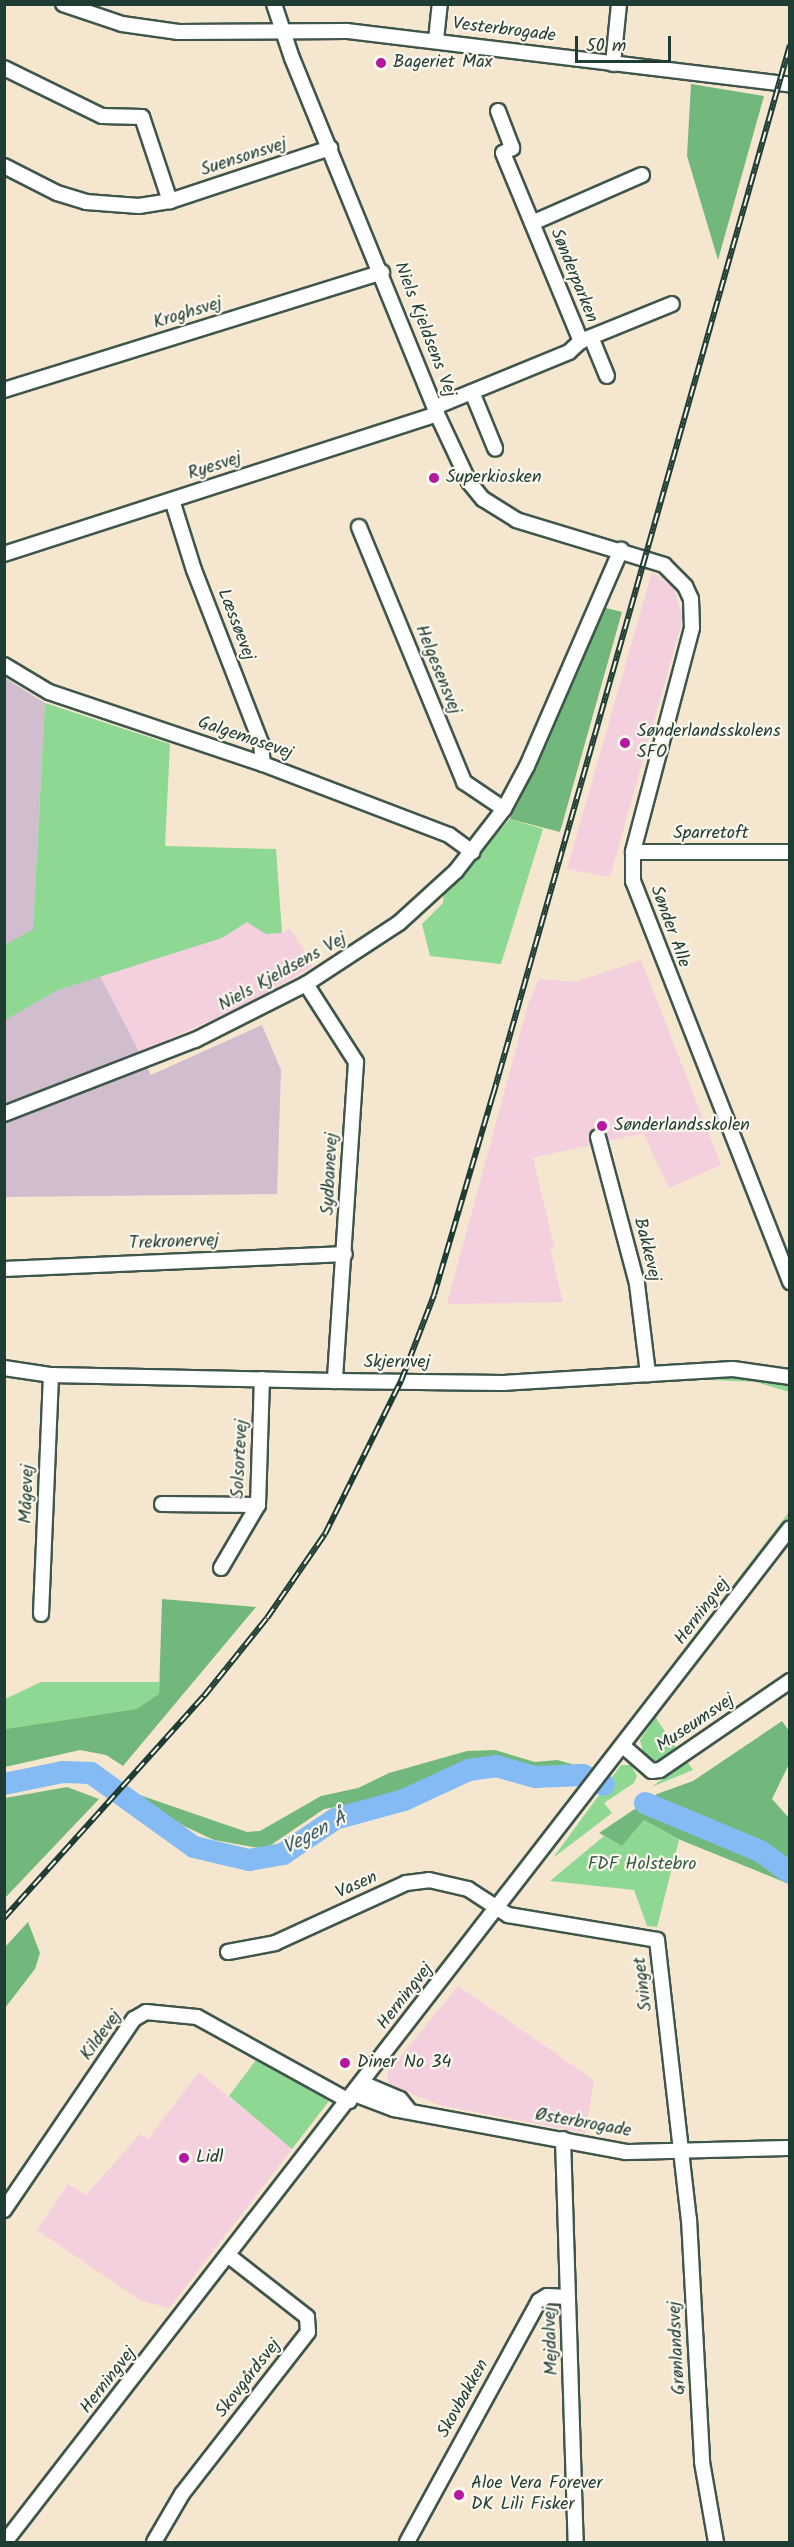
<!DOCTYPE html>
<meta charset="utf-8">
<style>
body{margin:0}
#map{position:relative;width:794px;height:2547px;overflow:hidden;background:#f5e7cf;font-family:Kalam,sans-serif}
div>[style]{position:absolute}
.built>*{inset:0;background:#f4cfdd}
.industrial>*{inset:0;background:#d0bdcd}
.green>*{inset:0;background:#8ed893}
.forest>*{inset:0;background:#72b87d}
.river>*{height:22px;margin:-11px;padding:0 11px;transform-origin:11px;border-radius:11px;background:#84bbf4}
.roads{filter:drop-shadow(2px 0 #3f564b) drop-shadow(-2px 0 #3f564b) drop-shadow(0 2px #3f564b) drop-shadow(0 -2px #3f564b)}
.minor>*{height:14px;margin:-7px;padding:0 7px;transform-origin:7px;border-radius:7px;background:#fff}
.rail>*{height:6px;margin-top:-3px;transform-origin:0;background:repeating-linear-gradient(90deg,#fbf7ec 0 11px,#1f3d34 0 22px);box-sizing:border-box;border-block:2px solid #1f3d34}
.dots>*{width:16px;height:16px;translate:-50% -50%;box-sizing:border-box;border:3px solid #fbf7ec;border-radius:50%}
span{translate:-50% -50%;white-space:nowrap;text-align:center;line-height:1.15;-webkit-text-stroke:4.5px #fbf7ec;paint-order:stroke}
.street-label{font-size:18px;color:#1f3d34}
.poi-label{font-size:18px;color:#1f3d34}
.left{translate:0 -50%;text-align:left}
.park-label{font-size:18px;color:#355c47}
.water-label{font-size:20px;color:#385c64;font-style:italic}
.frame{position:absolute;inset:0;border:6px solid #1f3d34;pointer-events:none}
.scale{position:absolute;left:575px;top:36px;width:96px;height:27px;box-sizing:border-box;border:3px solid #1f3d34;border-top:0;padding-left:8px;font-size:18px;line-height:21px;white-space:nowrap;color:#1f3d34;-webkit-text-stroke:4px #fbf7ec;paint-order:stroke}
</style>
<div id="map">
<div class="built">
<div style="clip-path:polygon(652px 572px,674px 588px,683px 618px,610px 877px,567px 869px)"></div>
<div style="clip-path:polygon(247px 922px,282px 933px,290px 928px,313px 966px,248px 1004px,139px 1052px,100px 976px,222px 938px)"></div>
<div style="clip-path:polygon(641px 960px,721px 1165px,669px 1188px,643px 1133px,533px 1158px,554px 1246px,550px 1248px,563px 1302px,447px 1304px,528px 1004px,539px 979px,575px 982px)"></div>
<div style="clip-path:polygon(458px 1986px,594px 2080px,585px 2133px,439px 2105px,389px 2084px,387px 2073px)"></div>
<div style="clip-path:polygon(199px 2072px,292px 2149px,169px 2308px,140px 2300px,37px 2230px,68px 2184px,86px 2195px,140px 2134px,148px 2139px)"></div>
</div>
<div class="industrial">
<div style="clip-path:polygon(5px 678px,45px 703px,33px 929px,6px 945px,5px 962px)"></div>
<div style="clip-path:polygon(100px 976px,151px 1075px,262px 1025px,281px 1070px,277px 1194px,5px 1197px,4px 1019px,58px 990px)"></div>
</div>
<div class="green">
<div style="clip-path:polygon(45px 703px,170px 744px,165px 846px,276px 849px,282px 933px,266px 934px,247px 922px,222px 938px,58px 990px,5px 1020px,5px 945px,33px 929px)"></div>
<div style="clip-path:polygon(510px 819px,543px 829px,501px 964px,430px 956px,422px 924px,443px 903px,444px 891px)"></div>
<div style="clip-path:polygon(732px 1376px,785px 1384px,789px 1385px,789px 1392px,756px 1382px,688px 1379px)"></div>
<div style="clip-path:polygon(789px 1512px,789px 1516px,627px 1727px,626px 1725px)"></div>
<div style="clip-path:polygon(41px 1682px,159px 1682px,159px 1694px,136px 1709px,5px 1729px,5px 1699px)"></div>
<div style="clip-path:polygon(668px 1698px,656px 1718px,678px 1751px,665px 1760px,655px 1761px,643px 1752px,640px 1740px)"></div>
<div style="clip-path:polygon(687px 1761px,693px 1770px,654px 1786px,654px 1785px)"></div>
<div style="clip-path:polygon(621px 1765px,631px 1765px,637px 1776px,634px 1783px,604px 1803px,612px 1813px,553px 1858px)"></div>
<div style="clip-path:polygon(644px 1820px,679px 1840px,657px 1927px,647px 1926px,634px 1890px,550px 1881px,604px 1836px,622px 1846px)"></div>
<div style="clip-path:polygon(256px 2060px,329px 2101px,292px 2149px,229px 2096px)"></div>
</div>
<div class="forest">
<div style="clip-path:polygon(691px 84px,764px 96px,718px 260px,687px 156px)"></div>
<div style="clip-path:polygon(606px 608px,622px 612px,560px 832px,510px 819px)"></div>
<div style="clip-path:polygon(162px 1599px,256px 1607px,123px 1766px,106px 1755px,80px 1750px,5px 1767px,5px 1729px,136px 1709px,159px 1694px)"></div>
<div style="clip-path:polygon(782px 1721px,789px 1731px,789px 1764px,772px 1799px,789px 1818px,789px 1884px,678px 1839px,644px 1820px,622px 1846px,599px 1833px,657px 1794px,693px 1781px)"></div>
<div style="clip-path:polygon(495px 1750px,535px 1762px,557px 1760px,590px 1769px,531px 1769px,495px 1758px,463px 1762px,397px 1797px,324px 1809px,265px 1849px,214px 1840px,184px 1826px,131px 1792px,247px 1832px,260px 1831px,321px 1796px,358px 1788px,389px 1773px,467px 1751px)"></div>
<div style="clip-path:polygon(67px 1787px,99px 1799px,5px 1898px,5px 1798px)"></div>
<div style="clip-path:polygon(28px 1922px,40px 1953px,35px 1969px,5px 2008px,5px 1947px)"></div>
</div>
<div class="river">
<div style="left:4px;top:1784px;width:60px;rotate:-11.5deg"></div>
<div style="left:63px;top:1772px;width:28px;rotate:2deg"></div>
<div style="left:91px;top:1773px;width:127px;rotate:35.7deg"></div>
<div style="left:194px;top:1847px;width:57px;rotate:13.3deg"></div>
<div style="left:249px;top:1860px;width:35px;rotate:-10deg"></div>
<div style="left:283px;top:1854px;width:63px;rotate:-33.9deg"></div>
<div style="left:335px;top:1819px;width:72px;rotate:-15.4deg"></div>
<div style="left:404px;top:1800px;width:72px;rotate:-24.8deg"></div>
<div style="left:469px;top:1770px;width:27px;rotate:-8deg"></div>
<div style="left:496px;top:1766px;width:41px;rotate:15.8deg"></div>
<div style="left:535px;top:1777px;width:48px;rotate:-2.4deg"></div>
<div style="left:583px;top:1775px;width:23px;rotate:25deg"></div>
<div style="left:645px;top:1803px;width:125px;rotate:22.7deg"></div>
<div style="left:760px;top:1851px;width:37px;rotate:36deg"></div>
</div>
<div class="roads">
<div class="minor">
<div style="left:63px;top:4px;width:62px;rotate:18.7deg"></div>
<div style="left:122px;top:24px;width:57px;rotate:8.1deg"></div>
<div style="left:178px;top:32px;width:169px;rotate:-0.3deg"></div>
<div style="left:347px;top:31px;width:446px;rotate:6.9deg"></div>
<div style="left:274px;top:4px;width:57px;rotate:71.6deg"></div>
<div style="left:292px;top:58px;width:384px;rotate:67.8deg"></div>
<div style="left:437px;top:414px;width:75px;rotate:64.8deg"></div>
<div style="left:469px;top:482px;width:22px;rotate:51deg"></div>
<div style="left:483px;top:499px;width:39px;rotate:32deg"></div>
<div style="left:516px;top:520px;width:155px;rotate:16.9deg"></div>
<div style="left:664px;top:565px;width:30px;rotate:45deg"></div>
<div style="left:685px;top:586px;width:14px;rotate:65deg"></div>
<div style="left:691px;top:599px;width:29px;rotate:88deg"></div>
<div style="left:692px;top:628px;width:232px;rotate:104.8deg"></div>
<div style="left:633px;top:852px;width:29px;rotate:90deg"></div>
<div style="left:633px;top:881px;width:431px;rotate:68.6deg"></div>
<div style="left:436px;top:40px;width:36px;rotate:-84deg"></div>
<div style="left:613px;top:64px;width:60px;rotate:-84.3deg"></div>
<div style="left:4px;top:68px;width:109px;rotate:26.1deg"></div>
<div style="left:102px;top:116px;width:40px;rotate:1.4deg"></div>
<div style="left:142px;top:117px;width:89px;rotate:71.6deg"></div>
<div style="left:498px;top:111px;width:40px;rotate:69deg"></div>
<div style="left:512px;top:148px;width:10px;rotate:151deg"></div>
<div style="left:503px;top:153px;width:204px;rotate:67.5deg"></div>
<div style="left:581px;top:341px;width:98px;rotate:-22.1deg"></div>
<div style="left:4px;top:166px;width:59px;rotate:27deg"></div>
<div style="left:57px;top:193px;width:30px;rotate:17deg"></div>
<div style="left:86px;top:202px;width:53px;rotate:4.3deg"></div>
<div style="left:139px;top:206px;width:31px;rotate:-9deg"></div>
<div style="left:170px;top:201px;width:169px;rotate:-18.3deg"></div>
<div style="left:532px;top:223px;width:120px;rotate:-23.6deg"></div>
<div style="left:591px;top:337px;width:42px;rotate:67.7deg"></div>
<div style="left:4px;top:390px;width:396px;rotate:-17.3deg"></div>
<div style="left:472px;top:392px;width:61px;rotate:67.7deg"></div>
<div style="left:435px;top:407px;width:145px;rotate:-22.3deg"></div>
<div style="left:569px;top:352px;width:16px;rotate:-43deg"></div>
<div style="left:172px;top:500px;width:73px;rotate:72.6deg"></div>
<div style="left:194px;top:570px;width:186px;rotate:68.8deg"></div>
<div style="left:261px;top:743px;width:21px;rotate:85deg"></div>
<div style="left:359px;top:527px;width:276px;rotate:67.6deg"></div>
<div style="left:464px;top:782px;width:48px;rotate:34deg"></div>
<div style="left:4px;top:554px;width:455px;rotate:-17.9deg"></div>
<div style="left:4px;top:665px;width:52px;rotate:31deg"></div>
<div style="left:49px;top:692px;width:226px;rotate:18.6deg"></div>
<div style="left:263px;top:764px;width:199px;rotate:20.9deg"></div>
<div style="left:449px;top:835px;width:29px;rotate:36deg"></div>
<div style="left:633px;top:852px;width:157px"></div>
<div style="left:306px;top:984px;width:93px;rotate:57.3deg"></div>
<div style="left:356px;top:1062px;width:320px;rotate:93.8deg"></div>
<div style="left:4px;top:1114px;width:205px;rotate:-21.2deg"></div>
<div style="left:195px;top:1040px;width:124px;rotate:-26.8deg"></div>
<div style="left:306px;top:984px;width:111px;rotate:-33.3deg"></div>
<div style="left:399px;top:923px;width:77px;rotate:-42.4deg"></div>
<div style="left:456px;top:871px;width:78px;rotate:-52.3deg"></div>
<div style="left:504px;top:809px;width:49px;rotate:-61.9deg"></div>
<div style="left:527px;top:766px;width:236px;rotate:-66.5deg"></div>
<div style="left:598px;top:1137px;width:152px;rotate:75.1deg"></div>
<div style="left:637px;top:1284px;width:91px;rotate:83deg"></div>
<div style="left:4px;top:1269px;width:341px;rotate:-2.5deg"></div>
<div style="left:4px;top:1368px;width:48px;rotate:8.5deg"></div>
<div style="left:51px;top:1375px;width:284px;rotate:1.2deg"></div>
<div style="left:335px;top:1381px;width:168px;rotate:0.7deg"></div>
<div style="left:503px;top:1383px;width:230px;rotate:-3.5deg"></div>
<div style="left:733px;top:1369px;width:58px;rotate:8deg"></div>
<div style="left:162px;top:1504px;width:96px;rotate:0.6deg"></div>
<div style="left:221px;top:1568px;width:73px;rotate:-59.6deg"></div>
<div style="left:258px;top:1505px;width:126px;rotate:-88.2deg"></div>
<div style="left:41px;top:1614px;width:239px;rotate:-87.6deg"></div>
<div style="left:623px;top:1746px;width:38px;rotate:41deg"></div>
<div style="left:652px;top:1771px;width:8px;rotate:-7deg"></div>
<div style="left:660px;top:1770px;width:158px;rotate:-34.4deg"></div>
<div style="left:228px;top:1952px;width:48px;rotate:-10.8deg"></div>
<div style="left:275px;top:1943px;width:144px;rotate:-24.6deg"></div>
<div style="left:406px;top:1883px;width:23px;rotate:-7deg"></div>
<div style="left:429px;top:1880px;width:40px;rotate:13deg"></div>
<div style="left:468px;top:1889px;width:48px;rotate:33deg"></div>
<div style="left:508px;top:1915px;width:151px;rotate:9.5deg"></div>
<div style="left:657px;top:1940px;width:281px;rotate:83.5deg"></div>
<div style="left:689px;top:2219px;width:243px;rotate:86.9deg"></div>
<div style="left:702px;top:2462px;width:81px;rotate:80.1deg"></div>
<div style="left:362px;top:2083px;width:41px;rotate:22.8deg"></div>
<div style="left:400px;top:2099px;width:13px;rotate:51deg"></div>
<div style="left:354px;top:2094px;width:43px;rotate:20.6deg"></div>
<div style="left:394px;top:2109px;width:236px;rotate:10.5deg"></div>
<div style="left:626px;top:2152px;width:164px;rotate:-1.4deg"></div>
<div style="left:563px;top:2139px;width:403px;rotate:88.2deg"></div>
<div style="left:4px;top:2210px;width:231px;rotate:-55.8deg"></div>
<div style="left:134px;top:2019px;width:14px;rotate:-30deg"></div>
<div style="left:146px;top:2012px;width:51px;rotate:5.6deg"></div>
<div style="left:197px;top:2017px;width:174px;rotate:28.9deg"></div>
<div style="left:5px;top:2542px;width:1282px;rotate:-52.25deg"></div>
<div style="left:154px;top:2542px;width:56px;rotate:-59.7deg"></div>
<div style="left:182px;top:2494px;width:205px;rotate:-52.1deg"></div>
<div style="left:308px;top:2332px;width:15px;rotate:-94deg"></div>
<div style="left:307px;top:2317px;width:99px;rotate:-142deg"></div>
<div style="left:407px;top:2542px;width:275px;rotate:-61.3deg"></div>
<div style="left:539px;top:2301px;width:9px;rotate:-32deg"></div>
<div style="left:547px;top:2296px;width:21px;rotate:3deg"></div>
</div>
</div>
<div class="rail">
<div style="left:4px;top:1918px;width:299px;rotate:-48deg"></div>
<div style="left:204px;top:1696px;width:100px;rotate:-51.1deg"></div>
<div style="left:267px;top:1618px;width:102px;rotate:-55.4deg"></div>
<div style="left:325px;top:1534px;width:171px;rotate:-63.6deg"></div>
<div style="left:401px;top:1381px;width:92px;rotate:-69deg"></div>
<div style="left:434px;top:1295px;width:209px;rotate:-73.6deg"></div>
<div style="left:493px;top:1095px;width:1091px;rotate:-74.21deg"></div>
</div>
<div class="dots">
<div style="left:381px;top:63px;background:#b5179e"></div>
<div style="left:434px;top:478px;background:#b5179e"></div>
<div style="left:625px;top:743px;background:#b5179e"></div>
<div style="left:602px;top:1126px;background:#b5179e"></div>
<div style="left:345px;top:2063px;background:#b5179e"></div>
<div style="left:184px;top:2158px;background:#b5179e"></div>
<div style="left:459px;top:2495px;background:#b5179e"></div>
</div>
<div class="street-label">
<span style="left:504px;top:31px;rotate:7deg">Vesterbrogade</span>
<span style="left:244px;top:158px;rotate:-18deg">Suensonsvej</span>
<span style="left:573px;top:276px;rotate:68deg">Sønderparken</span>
<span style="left:188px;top:314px;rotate:-17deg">Kroghsvej</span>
<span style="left:424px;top:330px;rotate:69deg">Niels Kjeldsens Vej</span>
<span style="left:215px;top:467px;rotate:-18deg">Ryesvej</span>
<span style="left:235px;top:625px;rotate:69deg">Læssøevej</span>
<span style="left:437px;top:670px;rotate:68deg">Helgesensvej</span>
<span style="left:245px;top:739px;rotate:19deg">Galgemosevej</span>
<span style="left:711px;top:834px">Sparretoft</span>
<span style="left:669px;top:927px;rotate:70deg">Sønder Alle</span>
<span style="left:283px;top:973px;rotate:-29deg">Niels Kjeldsens Vej</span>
<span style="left:331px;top:1174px;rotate:-87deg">Sydbanevej</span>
<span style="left:174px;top:1243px;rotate:-2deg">Trekronervej</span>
<span style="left:646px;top:1250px;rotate:76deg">Bakkevej</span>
<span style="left:397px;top:1363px">Skjernvej</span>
<span style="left:241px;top:1459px;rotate:-87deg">Solsortevej</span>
<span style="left:28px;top:1494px;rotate:-88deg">Mågevej</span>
<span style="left:703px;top:1612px;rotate:-53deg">Herningvej</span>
<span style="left:696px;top:1724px;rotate:-34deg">Museumsvej</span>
<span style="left:357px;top:1886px;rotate:-24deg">Vasen</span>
<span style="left:644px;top:1984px;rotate:-97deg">Svinget</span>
<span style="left:406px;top:1997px;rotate:-52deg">Herningvej</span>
<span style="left:102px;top:2036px;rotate:-54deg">Kildevej</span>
<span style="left:583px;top:2124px;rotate:10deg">Østerbrogade</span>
<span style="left:552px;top:2341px;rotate:-92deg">Mejdalvej</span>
<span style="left:678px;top:2348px;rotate:-93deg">Grønlandsvej</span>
<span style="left:249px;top:2379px;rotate:-52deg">Skovgårdsvej</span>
<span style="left:109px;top:2381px;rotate:-52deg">Herningvej</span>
<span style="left:464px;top:2399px;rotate:-61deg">Skovbakken</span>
</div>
<div class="poi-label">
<span class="left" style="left:393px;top:63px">Bageriet Max</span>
<span class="left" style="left:446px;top:478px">Superkiosken</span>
<span class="left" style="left:637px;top:743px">Sønderlandsskolens<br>SFO</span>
<span class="left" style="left:614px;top:1126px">Sønderlandsskolen</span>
<span class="left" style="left:357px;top:2063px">Diner No 34</span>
<span class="left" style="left:196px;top:2158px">Lidl</span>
<span class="left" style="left:471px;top:2495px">Aloe Vera Forever<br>DK Lili Fisker</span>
</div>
<div class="park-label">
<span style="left:642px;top:1865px">FDF Holstebro</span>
</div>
<div class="water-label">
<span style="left:315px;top:1834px;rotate:-28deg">Vegen Å</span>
</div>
<div class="frame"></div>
<div class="scale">50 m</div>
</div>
